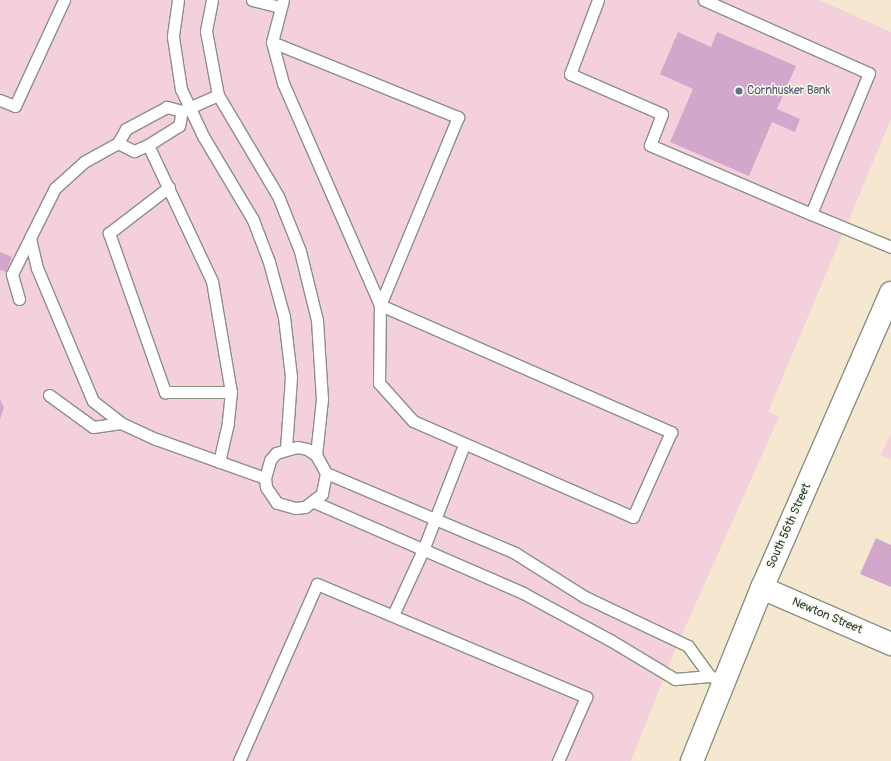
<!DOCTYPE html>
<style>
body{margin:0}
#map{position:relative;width:891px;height:761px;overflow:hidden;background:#f6e7d0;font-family:Pangolin,sans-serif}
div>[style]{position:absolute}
.built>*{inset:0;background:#f4cfdc}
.building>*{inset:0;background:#d3a7cc}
.roads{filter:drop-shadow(1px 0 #8a9282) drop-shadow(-1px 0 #8a9282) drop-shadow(0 1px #8a9282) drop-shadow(0 -1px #8a9282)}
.lane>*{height:11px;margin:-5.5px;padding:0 5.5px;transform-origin:5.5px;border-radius:5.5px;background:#fff}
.street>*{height:22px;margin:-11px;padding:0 11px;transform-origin:11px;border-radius:11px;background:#fff}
.secondary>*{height:22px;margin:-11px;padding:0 11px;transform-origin:11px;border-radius:11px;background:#fff}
.dots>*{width:11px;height:11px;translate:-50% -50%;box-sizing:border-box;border:2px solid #fbf7ec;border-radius:50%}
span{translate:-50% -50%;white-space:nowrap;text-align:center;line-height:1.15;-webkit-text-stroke:3px #fbf7ec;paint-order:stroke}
.service-label{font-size:12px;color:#4e5e75}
.left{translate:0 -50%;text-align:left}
.street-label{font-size:12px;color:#1f3d34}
</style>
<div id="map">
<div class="built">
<div style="clip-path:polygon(0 0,819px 0,891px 32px,891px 119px,768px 412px,779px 417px,675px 650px,631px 761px,0 761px)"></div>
<div style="clip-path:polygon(891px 433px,891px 459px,881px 455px)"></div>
</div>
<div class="building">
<div style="clip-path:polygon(678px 32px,711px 47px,717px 32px,796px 66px,777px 109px,800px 119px,795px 132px,772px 122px,749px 176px,670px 142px,693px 89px,660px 74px)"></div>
<div style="clip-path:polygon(0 252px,12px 257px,6px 272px,0 270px)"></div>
<div style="clip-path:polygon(0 399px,4px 408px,0 419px)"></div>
<div style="clip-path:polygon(876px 538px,891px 545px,891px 587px,860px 574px)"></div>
</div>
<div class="roads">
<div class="lane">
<div style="left:178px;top:0;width:37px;rotate:98deg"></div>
<div style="left:173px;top:37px;width:53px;rotate:81.3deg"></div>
<div style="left:181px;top:89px;width:52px;rotate:64.9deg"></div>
<div style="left:203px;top:136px;width:98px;rotate:59.2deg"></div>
<div style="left:253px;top:220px;width:45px;rotate:69.1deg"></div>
<div style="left:269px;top:262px;width:57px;rotate:74.7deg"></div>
<div style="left:284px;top:317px;width:60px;rotate:83.3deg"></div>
<div style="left:291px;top:377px;width:71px;rotate:94deg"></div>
<div style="left:212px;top:0;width:32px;rotate:101deg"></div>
<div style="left:206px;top:31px;width:65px;rotate:79.4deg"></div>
<div style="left:218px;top:95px;width:117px;rotate:59.3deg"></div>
<div style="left:278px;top:196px;width:59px;rotate:68.2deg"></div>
<div style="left:300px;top:251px;width:71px;rotate:76.2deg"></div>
<div style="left:317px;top:320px;width:79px;rotate:86.4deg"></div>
<div style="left:322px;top:399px;width:56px;rotate:96.1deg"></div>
<div style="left:252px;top:0;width:29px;rotate:14deg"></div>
<div style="left:598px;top:0;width:79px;rotate:110.7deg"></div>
<div style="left:570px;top:74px;width:100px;rotate:23.5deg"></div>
<div style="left:662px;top:114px;width:33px;rotate:111deg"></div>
<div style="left:650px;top:145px;width:175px;rotate:23.2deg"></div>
<div style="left:704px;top:0;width:180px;rotate:23.9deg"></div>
<div style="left:869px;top:73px;width:152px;rotate:112.4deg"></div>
<div style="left:811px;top:214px;width:87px;rotate:22.4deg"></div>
<div style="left:272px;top:42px;width:201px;rotate:22deg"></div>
<div style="left:458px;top:117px;width:204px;rotate:112.5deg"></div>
<div style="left:380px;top:305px;width:242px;rotate:-113.6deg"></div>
<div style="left:283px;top:83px;width:42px;rotate:-105deg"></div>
<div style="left:272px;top:42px;width:43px;rotate:-75.3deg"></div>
<div style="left:218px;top:95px;width:39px;rotate:156deg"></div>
<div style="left:182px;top:111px;width:16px;rotate:-165deg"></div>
<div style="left:167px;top:107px;width:47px;rotate:151.8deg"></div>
<div style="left:126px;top:129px;width:16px;rotate:120deg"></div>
<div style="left:118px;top:143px;width:39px;rotate:151deg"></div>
<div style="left:84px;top:162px;width:39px;rotate:138deg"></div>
<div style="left:55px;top:188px;width:56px;rotate:116.6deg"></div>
<div style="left:30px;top:238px;width:31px;rotate:77deg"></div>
<div style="left:37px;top:268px;width:144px;rotate:67.2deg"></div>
<div style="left:93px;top:401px;width:36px;rotate:38deg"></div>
<div style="left:121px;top:423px;width:38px;rotate:25deg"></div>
<div style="left:156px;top:439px;width:116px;rotate:19.7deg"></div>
<div style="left:0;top:100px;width:16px;rotate:22deg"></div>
<div style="left:15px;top:106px;width:117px;rotate:-65.2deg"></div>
<div style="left:118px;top:143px;width:18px;rotate:27deg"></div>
<div style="left:134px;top:151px;width:15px;rotate:-23deg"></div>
<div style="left:148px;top:145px;width:36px;rotate:-32deg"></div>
<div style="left:179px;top:126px;width:15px;rotate:-79deg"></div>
<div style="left:148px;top:145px;width:150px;rotate:64.8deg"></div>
<div style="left:212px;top:281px;width:113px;rotate:80.3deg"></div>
<div style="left:231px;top:392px;width:31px;rotate:96deg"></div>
<div style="left:228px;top:423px;width:40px;rotate:103deg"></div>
<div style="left:169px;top:187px;width:76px;rotate:142.5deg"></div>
<div style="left:109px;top:233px;width:169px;rotate:70.6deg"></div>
<div style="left:165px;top:392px;width:66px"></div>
<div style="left:19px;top:299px;width:26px;rotate:-106deg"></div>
<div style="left:12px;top:274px;width:40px;rotate:-63.4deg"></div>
<div style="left:380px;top:305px;width:318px;rotate:23.6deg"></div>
<div style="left:671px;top:432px;width:93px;rotate:114.1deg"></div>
<div style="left:633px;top:517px;width:240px;rotate:-156.4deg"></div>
<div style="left:413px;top:421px;width:51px;rotate:-131.8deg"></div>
<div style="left:379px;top:383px;width:78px;rotate:-89.3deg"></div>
<div style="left:49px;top:395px;width:54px;rotate:36deg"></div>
<div style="left:93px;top:427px;width:28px;rotate:-8deg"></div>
<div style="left:326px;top:473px;width:21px;rotate:101deg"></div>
<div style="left:322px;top:494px;width:21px;rotate:143deg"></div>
<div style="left:305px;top:507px;width:10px;rotate:174deg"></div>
<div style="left:295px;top:508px;width:19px;rotate:-164deg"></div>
<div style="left:277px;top:503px;width:19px;rotate:-125deg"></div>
<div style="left:266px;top:487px;width:9px;rotate:-96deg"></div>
<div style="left:265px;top:478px;width:19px;rotate:-74deg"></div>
<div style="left:270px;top:460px;width:9px;rotate:-49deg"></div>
<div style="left:276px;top:453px;width:22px;rotate:-16deg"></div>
<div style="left:297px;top:447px;width:10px;rotate:11deg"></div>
<div style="left:307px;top:449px;width:11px;rotate:34deg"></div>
<div style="left:316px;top:455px;width:21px;rotate:61deg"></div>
<div style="left:326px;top:473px;width:205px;rotate:22.9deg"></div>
<div style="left:515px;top:553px;width:83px;rotate:32.2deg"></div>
<div style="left:585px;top:597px;width:114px;rotate:25.4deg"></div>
<div style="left:688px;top:646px;width:37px;rotate:54deg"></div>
<div style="left:710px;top:676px;width:15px;rotate:23deg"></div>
<div style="left:314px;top:502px;width:228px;rotate:23.5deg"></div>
<div style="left:523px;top:593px;width:99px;rotate:28.4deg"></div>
<div style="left:610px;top:640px;width:76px;rotate:31deg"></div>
<div style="left:675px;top:679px;width:35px;rotate:-5deg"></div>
<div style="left:393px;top:615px;width:72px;rotate:-65.2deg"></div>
<div style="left:423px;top:550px;width:113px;rotate:-68.7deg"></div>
<div style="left:239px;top:761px;width:193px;rotate:-66.2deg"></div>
<div style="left:317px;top:584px;width:292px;rotate:22.8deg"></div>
<div style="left:586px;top:697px;width:70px;rotate:113.6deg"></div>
</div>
<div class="street">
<div style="left:762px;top:588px;width:141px;rotate:23.5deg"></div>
</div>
<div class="secondary">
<div style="left:692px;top:761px;width:187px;rotate:-68deg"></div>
<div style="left:762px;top:588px;width:322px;rotate:-66.4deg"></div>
</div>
</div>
<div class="dots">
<div style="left:739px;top:91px;background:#5c6f8a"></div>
</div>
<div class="service-label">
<span class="left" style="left:747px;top:91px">Cornhusker Bank</span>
</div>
<div class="street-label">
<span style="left:789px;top:526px;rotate:-66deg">South 56th Street</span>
<span style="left:827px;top:616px;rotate:23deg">Newton Street</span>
</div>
</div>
